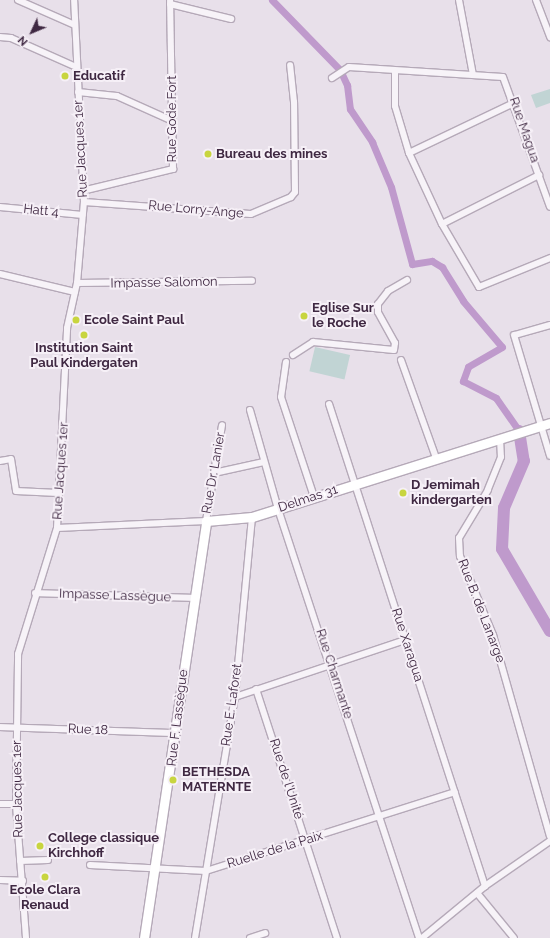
<!DOCTYPE html>
<meta charset="utf-8">
<style>
body{margin:0}
#map{position:relative;width:550px;height:938px;overflow:hidden;background:#e8e0ea;font-family:Raleway,sans-serif}
div>[style]{position:absolute}
.green>*{inset:0;background:#c1d4d4;transform-origin:0 0}
.canal>*{height:7px;margin:-3.5px;padding:0 3.5px;transform-origin:3.5px;border-radius:3.5px;background:#bf9acc}
.river>*{height:12px;margin:-6px;padding:0 6px;transform-origin:6px;border-radius:6px;background:#bf9acc}
.roads{filter:drop-shadow(1px 0 #b5a9b8) drop-shadow(-1px 0 #b5a9b8) drop-shadow(0 1px #b5a9b8) drop-shadow(0 -1px #b5a9b8)}
.street>*{height:6px;margin:-3px;padding:0 3px;transform-origin:3px;border-radius:3px;background:#f7f3f8}
.secondary>*{height:9px;margin:-4.5px;padding:0 4.5px;transform-origin:4.5px;border-radius:4.5px;background:#fff}
.dots>*{width:11px;height:11px;translate:-50% -50%;box-sizing:border-box;border:2px solid #f6f0f7;border-radius:50%}
span{translate:-50% -50%;white-space:nowrap;text-align:center;line-height:1.15;-webkit-text-stroke:4px #f6f0f7;paint-order:stroke}
.poi-label{font-size:13px;color:#3f2842;font-weight:700}
.left{translate:0 -50%;text-align:left}
.street-label{font-size:13px;color:#3f2842}
.north{position:absolute;left:12px;top:12px;width:40px;height:40px;-webkit-text-stroke:3px #f6f0f7;paint-order:stroke;rotate:226deg;font-size:11px;font-weight:700;line-height:16px;text-align:center;color:#3f2842}
.north::after{content:'';display:block;margin:auto;width:14px;height:18px;background:#3f2842;clip-path:polygon(50% 0,100% 100%,50% 72%,0 100%)}
</style>
<div id="map">
<div class="green">
<div style="clip-path:polygon(550px 89px,550px 103px,536px 108px,531px 95px)"></div>
<div style="left:315px;top:347px;width:36px;height:25px;rotate:13deg"></div>
</div>
<div class="canal">
<div style="left:272px;top:0;width:98px;rotate:45.8deg"></div>
<div style="left:340px;top:70px;width:17px;rotate:65deg"></div>
<div style="left:347px;top:85px;width:24px;rotate:83deg"></div>
<div style="left:350px;top:109px;width:40px;rotate:56deg"></div>
<div style="left:372px;top:142px;width:49px;rotate:67.1deg"></div>
<div style="left:391px;top:187px;width:80px;rotate:74.7deg"></div>
<div style="left:412px;top:264px;width:20px;rotate:-9deg"></div>
<div style="left:432px;top:261px;width:12px;rotate:31deg"></div>
<div style="left:442px;top:267px;width:40px;rotate:58deg"></div>
<div style="left:463px;top:301px;width:60px;rotate:49.7deg"></div>
<div style="left:502px;top:347px;width:39px;rotate:150deg"></div>
<div style="left:468px;top:367px;width:15px;rotate:110deg"></div>
<div style="left:463px;top:381px;width:37px;rotate:27deg"></div>
<div style="left:496px;top:398px;width:40px;rotate:55.1deg"></div>
</div>
<div class="river">
<div style="left:519px;top:431px;width:30px;rotate:81deg"></div>
<div style="left:524px;top:461px;width:51px;rotate:113.1deg"></div>
<div style="left:504px;top:508px;width:41px;rotate:92.8deg"></div>
<div style="left:502px;top:549px;width:95px;rotate:59.7deg"></div>
</div>
<div class="roads">
<div class="street">
<div style="left:18px;top:0;width:62px;rotate:23.7deg"></div>
<div style="left:459px;top:0;width:76px;rotate:79.4deg"></div>
<div style="left:536px;top:0;width:40px;rotate:69deg"></div>
<div style="left:170px;top:4px;width:63px;rotate:13.8deg"></div>
<div style="left:0;top:37px;width:11px;rotate:5deg"></div>
<div style="left:11px;top:38px;width:71px;rotate:24deg"></div>
<div style="left:395px;top:72px;width:34px;rotate:90deg"></div>
<div style="left:395px;top:106px;width:49px;rotate:73.4deg"></div>
<div style="left:409px;top:153px;width:78px;rotate:65.1deg"></div>
<div style="left:442px;top:224px;width:73px;rotate:59.6deg"></div>
<div style="left:479px;top:287px;width:77px;rotate:-22.2deg"></div>
<div style="left:332px;top:78px;width:20px;rotate:-33deg"></div>
<div style="left:349px;top:67px;width:154px;rotate:3.7deg"></div>
<div style="left:503px;top:77px;width:138px;rotate:70.1deg"></div>
<div style="left:78px;top:92px;width:39px;rotate:6deg"></div>
<div style="left:117px;top:96px;width:61px;rotate:24.1deg"></div>
<div style="left:409px;top:153px;width:116px;rotate:-25.5deg"></div>
<div style="left:82px;top:191px;width:94px;rotate:-13.6deg"></div>
<div style="left:173px;top:169px;width:169px;rotate:-91deg"></div>
<div style="left:84px;top:202px;width:167px;rotate:4.1deg"></div>
<div style="left:251px;top:214px;width:43px;rotate:-23deg"></div>
<div style="left:291px;top:197px;width:6px;rotate:-51deg"></div>
<div style="left:295px;top:192px;width:90px;rotate:-90.6deg"></div>
<div style="left:294px;top:102px;width:37px;rotate:-96deg"></div>
<div style="left:0;top:207px;width:83px;rotate:5.5deg"></div>
<div style="left:442px;top:224px;width:109px;rotate:-26.8deg"></div>
<div style="left:0;top:274px;width:77px;rotate:13.5deg"></div>
<div style="left:77px;top:283px;width:175px;rotate:-0.7deg"></div>
<div style="left:550px;top:325px;width:37px;rotate:164deg"></div>
<div style="left:514px;top:335px;width:126px;rotate:73.4deg"></div>
<div style="left:293px;top:355px;width:24px;rotate:-33deg"></div>
<div style="left:313px;top:342px;width:81px;rotate:5.6deg"></div>
<div style="left:394px;top:350px;width:7px;rotate:-82deg"></div>
<div style="left:395px;top:343px;width:35px;rotate:-119deg"></div>
<div style="left:378px;top:312px;width:8px;rotate:-90deg"></div>
<div style="left:378px;top:304px;width:16px;rotate:-52deg"></div>
<div style="left:388px;top:291px;width:22px;rotate:-30deg"></div>
<div style="left:401px;top:360px;width:104px;rotate:70.3deg"></div>
<div style="left:286px;top:362px;width:35px;rotate:98deg"></div>
<div style="left:281px;top:397px;width:105px;rotate:71.7deg"></div>
<div style="left:329px;top:404px;width:507px;rotate:72.07deg"></div>
<div style="left:250px;top:410px;width:103px;rotate:74.2deg"></div>
<div style="left:278px;top:509px;width:452px;rotate:71.8deg"></div>
<div style="left:500px;top:439px;width:18px;rotate:87deg"></div>
<div style="left:501px;top:457px;width:35px;rotate:112deg"></div>
<div style="left:488px;top:490px;width:56px;rotate:121.1deg"></div>
<div style="left:459px;top:538px;width:18px;rotate:87deg"></div>
<div style="left:460px;top:556px;width:86px;rotate:67.3deg"></div>
<div style="left:493px;top:635px;width:209px;rotate:74.2deg"></div>
<div style="left:0;top:461px;width:11px;rotate:-10deg"></div>
<div style="left:11px;top:459px;width:32px;rotate:81deg"></div>
<div style="left:16px;top:491px;width:42px;rotate:2.7deg"></div>
<div style="left:214px;top:473px;width:51px;rotate:-12.4deg"></div>
<div style="left:57px;top:528px;width:149px;rotate:-2.7deg"></div>
<div style="left:206px;top:521px;width:97px;rotate:-80.5deg"></div>
<div style="left:35px;top:593px;width:159px;rotate:1.8deg"></div>
<div style="left:256px;top:689px;width:262px;rotate:72deg"></div>
<div style="left:235px;top:697px;width:179px;rotate:-18.5deg"></div>
<div style="left:0;top:727px;width:176px;rotate:2deg"></div>
<div style="left:0;top:804px;width:16px"></div>
<div style="left:20px;top:861px;width:28px;rotate:-2deg"></div>
<div style="left:90px;top:865px;width:116px;rotate:3deg"></div>
<div style="left:206px;top:871px;width:261px;rotate:-17.6deg"></div>
<div style="left:0;top:880px;width:23px;rotate:2deg"></div>
<div style="left:477px;top:893px;width:58px;rotate:50.6deg"></div>
<div style="left:26px;top:938px;width:134px;rotate:-94.3deg"></div>
<div style="left:16px;top:804px;width:150px;rotate:-89.2deg"></div>
<div style="left:18px;top:654px;width:132px;rotate:-72.8deg"></div>
<div style="left:57px;top:528px;width:200px;rotate:-87.1deg"></div>
<div style="left:67px;top:328px;width:46px;rotate:-77.5deg"></div>
<div style="left:77px;top:283px;width:81px;rotate:-85.1deg"></div>
<div style="left:84px;top:202px;width:202px;rotate:-92.8deg"></div>
<div style="left:195px;top:938px;width:244px;rotate:-80.6deg"></div>
<div style="left:235px;top:697px;width:181px;rotate:-84.6deg"></div>
<div style="left:250px;top:938px;width:16px;rotate:-18deg"></div>
<div style="left:422px;top:938px;width:82px;rotate:-39.5deg"></div>
<div style="left:485px;top:886px;width:79px;rotate:-34.7deg"></div>
</div>
<div class="secondary">
<div style="left:144px;top:938px;width:422px;rotate:-81.5deg"></div>
<div style="left:206px;top:521px;width:46px;rotate:-5deg"></div>
<div style="left:252px;top:517px;width:312px;rotate:-17.5deg"></div>
</div>
</div>
<div class="dots">
<div style="left:65px;top:76px;background:#c8d53f"></div>
<div style="left:208px;top:154px;background:#c8d53f"></div>
<div style="left:304px;top:316px;background:#c8d53f"></div>
<div style="left:76px;top:320px;background:#c8d53f"></div>
<div style="left:84px;top:335px;background:#c8d53f"></div>
<div style="left:403px;top:493px;background:#c8d53f"></div>
<div style="left:173px;top:780px;background:#c8d53f"></div>
<div style="left:40px;top:846px;background:#c8d53f"></div>
<div style="left:45px;top:877px;background:#c8d53f"></div>
</div>
<div class="poi-label">
<span class="left" style="left:73px;top:76px">Educatif</span>
<span class="left" style="left:216px;top:154px">Bureau des mines</span>
<span class="left" style="left:312px;top:316px">Eglise Sur<br>le Roche</span>
<span class="left" style="left:84px;top:320px">Ecole Saint Paul</span>
<span style="left:84px;top:356px">Institution Saint<br>Paul Kindergaten</span>
<span class="left" style="left:411px;top:493px">D Jemimah<br>kindergarten</span>
<span class="left" style="left:182px;top:780px">BETHESDA<br>MATERNTE</span>
<span class="left" style="left:48px;top:846px">College classique<br>Kirchhoff</span>
<span style="left:45px;top:898px">Ecole Clara<br>Renaud</span>
</div>
<div class="street-label">
<span style="left:172px;top:119px;rotate:-90deg">Rue Gode Fort</span>
<span style="left:524px;top:130px;rotate:71deg">Rue Magua</span>
<span style="left:81px;top:149px;rotate:-93deg">Rue Jacques 1er</span>
<span style="left:196px;top:210px;rotate:5deg">Rue Lorry-Ange</span>
<span style="left:41px;top:211px;rotate:6deg">Hatt 4</span>
<span style="left:164px;top:283px;rotate:-1deg">Impasse Salomon</span>
<span style="left:61px;top:471px;rotate:-86deg">Rue Jacques 1er</span>
<span style="left:214px;top:473px;rotate:-80deg">Rue Dr. Lanier</span>
<span style="left:308px;top:499px;rotate:-18deg">Delmas 31</span>
<span style="left:115px;top:596px;rotate:2deg">Impasse Lassègue</span>
<span style="left:481px;top:611px;rotate:69deg">Rue B. de Lanarge</span>
<span style="left:407px;top:645px;rotate:72deg">Rue Xaragua</span>
<span style="left:334px;top:674px;rotate:72deg">Rue Charmante</span>
<span style="left:232px;top:705px;rotate:-82deg">Rue E. Laforet</span>
<span style="left:178px;top:718px;rotate:-83deg">Rue F. Lassègue</span>
<span style="left:88px;top:730px;rotate:2deg">Rue 18</span>
<span style="left:286px;top:779px;rotate:72deg">Rue de l'Unité</span>
<span style="left:18px;top:789px;rotate:-91deg">Rue Jacques 1er</span>
<span style="left:275px;top:850px;rotate:-17deg">Ruelle de la Paix</span>
</div>
<div class="north">N</div>
</div>
